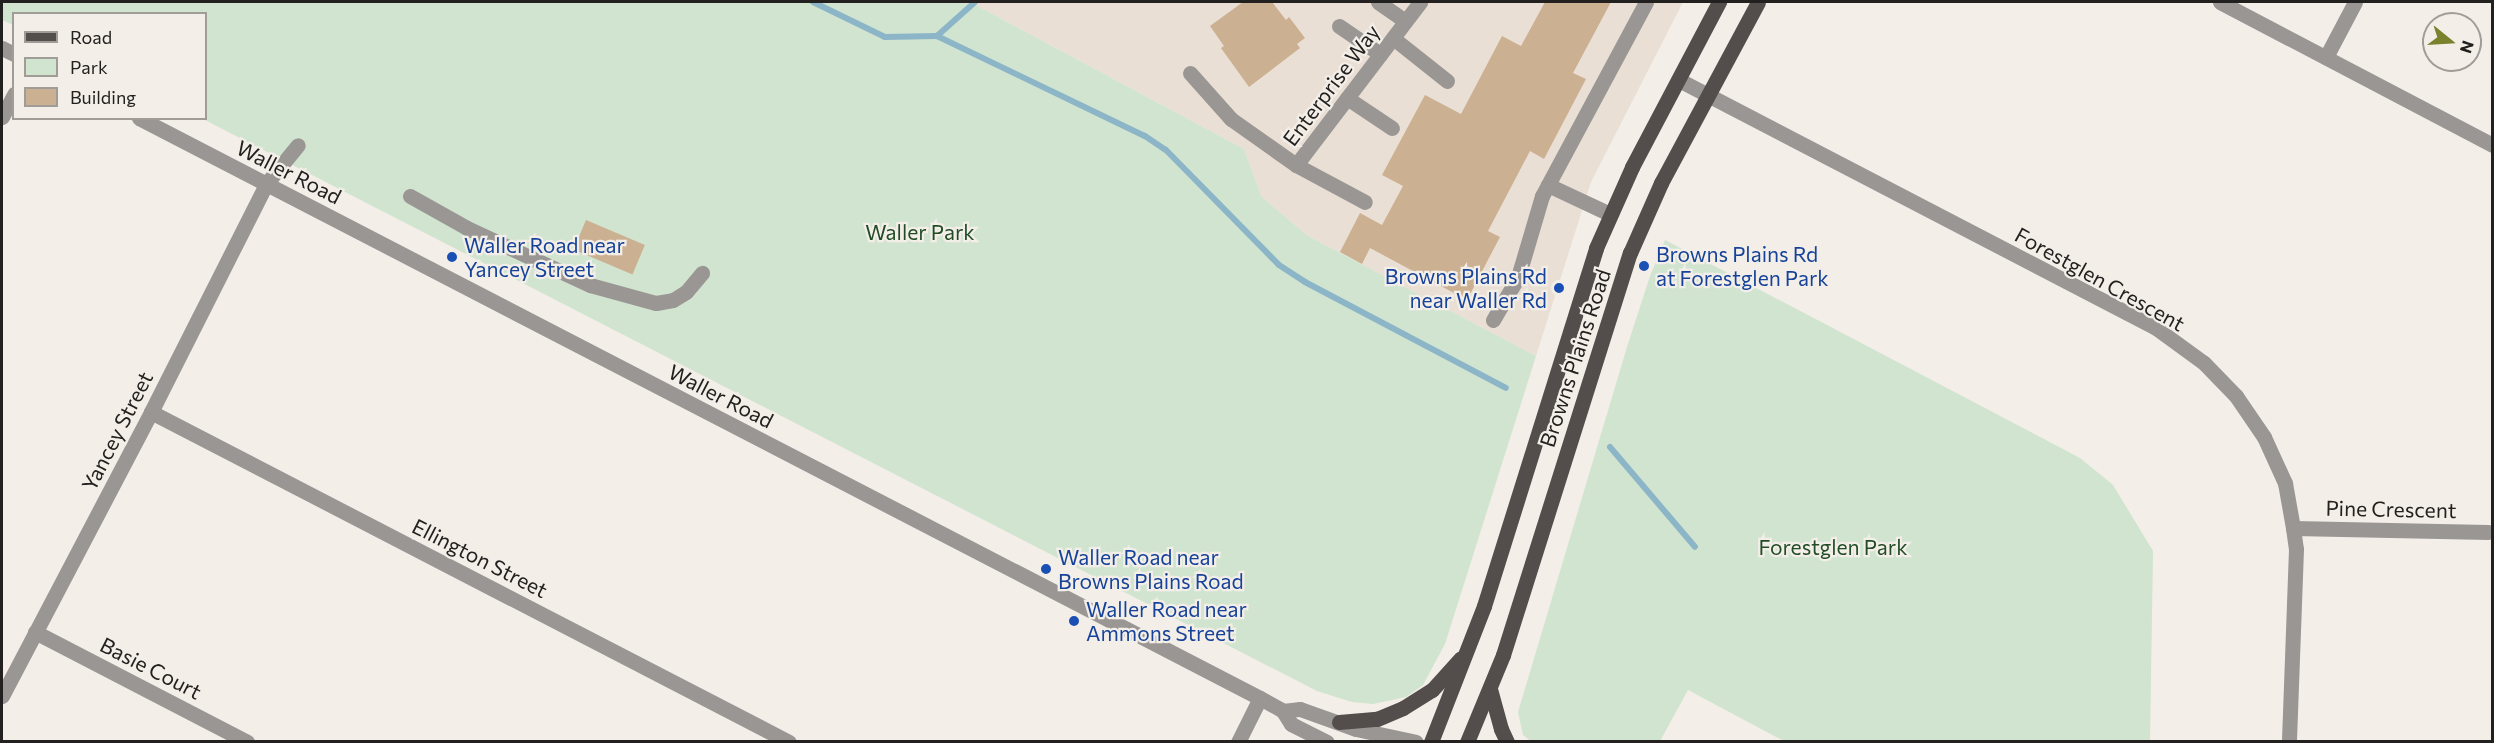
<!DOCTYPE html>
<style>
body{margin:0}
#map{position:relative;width:2494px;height:743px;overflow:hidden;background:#f3eee8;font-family:Commissioner,sans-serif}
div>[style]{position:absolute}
.built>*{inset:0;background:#eadfd4}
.green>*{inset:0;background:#d0e4d0}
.stream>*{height:6px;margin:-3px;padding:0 3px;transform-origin:3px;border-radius:3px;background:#8cb6c7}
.building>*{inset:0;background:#ccb092;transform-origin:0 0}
.minor>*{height:15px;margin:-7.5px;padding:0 7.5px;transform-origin:7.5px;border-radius:7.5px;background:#999694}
.major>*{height:15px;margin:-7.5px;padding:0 7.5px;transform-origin:7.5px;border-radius:7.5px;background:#534e4c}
.dots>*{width:16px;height:16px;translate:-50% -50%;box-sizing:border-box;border:3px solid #f3eee8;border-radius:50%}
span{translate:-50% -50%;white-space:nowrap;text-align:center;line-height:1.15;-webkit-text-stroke:4.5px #f3eee8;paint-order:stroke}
.street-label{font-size:21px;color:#23211f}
.park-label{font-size:21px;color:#214d26}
.transit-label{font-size:21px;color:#164399}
.left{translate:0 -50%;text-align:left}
.right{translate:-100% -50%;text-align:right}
.frame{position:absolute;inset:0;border:3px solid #23211f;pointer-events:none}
.legend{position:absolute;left:12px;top:12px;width:195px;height:108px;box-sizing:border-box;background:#f3eee8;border:2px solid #a09c98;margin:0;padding:8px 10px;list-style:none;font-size:18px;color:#23211f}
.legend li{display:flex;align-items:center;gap:12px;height:30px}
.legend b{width:30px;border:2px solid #a09c98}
.north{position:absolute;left:2422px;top:12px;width:60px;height:60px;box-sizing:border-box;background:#f3eee8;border:2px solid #a09c98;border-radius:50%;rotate:108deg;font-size:16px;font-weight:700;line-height:24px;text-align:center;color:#23211f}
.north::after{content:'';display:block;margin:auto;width:21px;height:27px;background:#7b822d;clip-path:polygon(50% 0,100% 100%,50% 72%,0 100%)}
</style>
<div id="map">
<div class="built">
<div style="clip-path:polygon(970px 2px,1683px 2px,1591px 182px,1536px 356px,1308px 236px,1261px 196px,1244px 149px)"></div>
</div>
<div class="green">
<div style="clip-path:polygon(2px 2px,970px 2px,1244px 149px,1261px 196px,1308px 236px,1536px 356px,1445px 644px,1423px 685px,1406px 697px,1373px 704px,1352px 702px,1317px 691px,203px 119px,206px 118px,206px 14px,14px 14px,13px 25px,2px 20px)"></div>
<div style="clip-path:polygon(1665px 240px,2080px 458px,2113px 485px,2153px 551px,2150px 741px,1784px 741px,1688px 690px,1660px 741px,1532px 742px,1523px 735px,1518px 712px,1627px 347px,1650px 276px)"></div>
</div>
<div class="stream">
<div style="left:813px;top:2px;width:80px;rotate:25.9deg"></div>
<div style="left:885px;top:37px;width:52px;rotate:-1.1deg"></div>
<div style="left:937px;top:36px;width:51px;rotate:-41.8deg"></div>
<div style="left:937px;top:36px;width:231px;rotate:25.7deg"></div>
<div style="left:1145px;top:136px;width:25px;rotate:34deg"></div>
<div style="left:1166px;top:150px;width:161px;rotate:45.5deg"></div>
<div style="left:1279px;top:265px;width:31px;rotate:33deg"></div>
<div style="left:1305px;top:282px;width:227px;rotate:27.8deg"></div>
<div style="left:1610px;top:447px;width:131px;rotate:49.6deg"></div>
</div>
<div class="building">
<div style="clip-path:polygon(1243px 2px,1272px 2px,1286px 20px,1289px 17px,1305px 38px,1297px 44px,1300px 48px,1249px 87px,1221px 48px,1224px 46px,1210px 26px)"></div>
<div style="clip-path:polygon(1545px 2px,1611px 2px,1573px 73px,1586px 79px,1544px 159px,1530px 151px,1488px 231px,1500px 237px,1467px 300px,1370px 248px,1362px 264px,1340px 252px,1360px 213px,1382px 225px,1403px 186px,1382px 175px,1425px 95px,1461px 114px,1502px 36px,1521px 46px)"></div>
<div style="left:586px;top:220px;width:64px;height:32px;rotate:23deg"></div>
</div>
<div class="minor">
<div style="left:1378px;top:2px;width:33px;rotate:35deg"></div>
<div style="left:2220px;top:2px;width:307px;rotate:27.7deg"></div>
<div style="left:1339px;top:26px;width:50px;rotate:34.3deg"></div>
<div style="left:1393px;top:38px;width:69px;rotate:38.5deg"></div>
<div style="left:2px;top:48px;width:13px;rotate:27deg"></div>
<div style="left:2326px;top:57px;width:62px;rotate:-62.2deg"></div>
<div style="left:1190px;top:73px;width:62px;rotate:48.3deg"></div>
<div style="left:1231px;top:119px;width:80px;rotate:35.3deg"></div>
<div style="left:1296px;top:165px;width:78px;rotate:28.2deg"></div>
<div style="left:1679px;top:80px;width:538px;rotate:27.47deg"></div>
<div style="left:2156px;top:328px;width:59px;rotate:36.1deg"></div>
<div style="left:2204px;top:363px;width:46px;rotate:45.9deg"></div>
<div style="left:2236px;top:396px;width:50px;rotate:55.7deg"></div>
<div style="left:2264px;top:437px;width:51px;rotate:65.5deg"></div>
<div style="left:2285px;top:483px;width:46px;rotate:79.9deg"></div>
<div style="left:2293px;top:528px;width:21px;rotate:82deg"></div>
<div style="left:2296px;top:549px;width:193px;rotate:92.1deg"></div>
<div style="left:1347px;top:98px;width:54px;rotate:33.7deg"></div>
<div style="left:2px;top:117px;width:26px;rotate:-62deg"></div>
<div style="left:139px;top:118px;width:1262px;rotate:27.36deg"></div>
<div style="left:1260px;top:698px;width:26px;rotate:29deg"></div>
<div style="left:1283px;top:711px;width:15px;rotate:58deg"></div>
<div style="left:1291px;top:724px;width:40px;rotate:26.6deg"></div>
<div style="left:1296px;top:165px;width:205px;rotate:-52.7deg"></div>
<div style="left:1548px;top:185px;width:68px;rotate:25.1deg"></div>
<div style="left:410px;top:196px;width:65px;rotate:29.3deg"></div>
<div style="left:467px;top:228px;width:136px;rotate:24.9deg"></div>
<div style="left:590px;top:285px;width:68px;rotate:15.3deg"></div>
<div style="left:656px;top:303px;width:17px;rotate:-10deg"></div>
<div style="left:673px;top:300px;width:15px;rotate:-32deg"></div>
<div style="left:686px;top:292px;width:25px;rotate:-50deg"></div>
<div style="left:1493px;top:320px;width:50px;rotate:-59.8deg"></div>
<div style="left:1518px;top:277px;width:84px;rotate:-73.5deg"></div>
<div style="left:1542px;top:196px;width:220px;rotate:-61.8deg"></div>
<div style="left:151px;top:412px;width:718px;rotate:27.35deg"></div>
<div style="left:2293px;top:528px;width:195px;rotate:1.2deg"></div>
<div style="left:35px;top:632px;width:239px;rotate:27.4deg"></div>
<div style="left:2px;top:696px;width:321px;rotate:-62.3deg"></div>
<div style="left:151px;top:412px;width:255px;rotate:-63.2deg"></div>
<div style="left:266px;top:184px;width:50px;rotate:-50.6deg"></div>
<div style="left:1283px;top:711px;width:17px;rotate:-7deg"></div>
<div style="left:1300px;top:709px;width:59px;rotate:19.7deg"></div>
<div style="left:1356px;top:729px;width:61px;rotate:12.2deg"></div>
<div style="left:1238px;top:742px;width:49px;rotate:-63.4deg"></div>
</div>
<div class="major">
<div style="left:1490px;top:689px;width:41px;rotate:74.6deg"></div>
<div style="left:1501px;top:729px;width:14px;rotate:65deg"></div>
<div style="left:1339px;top:722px;width:38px;rotate:-5deg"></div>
<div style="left:1377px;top:719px;width:28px;rotate:-23deg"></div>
<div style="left:1403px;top:708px;width:34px;rotate:-32deg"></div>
<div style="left:1432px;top:690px;width:43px;rotate:-47.8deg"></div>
<div style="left:1431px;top:742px;width:146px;rotate:-68.7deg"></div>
<div style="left:1484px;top:606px;width:375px;rotate:-72.6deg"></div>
<div style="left:1596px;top:248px;width:89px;rotate:-66deg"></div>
<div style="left:1632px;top:167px;width:187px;rotate:-62.2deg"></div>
<div style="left:1467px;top:742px;width:94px;rotate:-67.5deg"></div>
<div style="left:1503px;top:655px;width:422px;rotate:-72.5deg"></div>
<div style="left:1630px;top:253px;width:77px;rotate:-66.1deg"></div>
<div style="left:1661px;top:183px;width:205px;rotate:-61.8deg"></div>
</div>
<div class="dots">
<div style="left:452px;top:257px;background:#1a4fb4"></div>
<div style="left:1644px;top:266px;background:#1a4fb4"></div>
<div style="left:1559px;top:288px;background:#1a4fb4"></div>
<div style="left:1046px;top:569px;background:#1a4fb4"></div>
<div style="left:1074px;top:621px;background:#1a4fb4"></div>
</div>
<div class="street-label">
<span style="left:1331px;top:85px;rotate:-53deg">Enterprise Way</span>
<span style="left:289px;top:172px;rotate:27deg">Waller Road</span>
<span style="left:2100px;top:279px;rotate:29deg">Forestglen Crescent</span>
<span style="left:1575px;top:358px;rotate:-72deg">Browns Plains Road</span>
<span style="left:721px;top:396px;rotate:27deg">Waller Road</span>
<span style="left:117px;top:431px;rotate:-63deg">Yancey Street</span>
<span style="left:2391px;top:509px;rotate:1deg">Pine Crescent</span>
<span style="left:480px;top:558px;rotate:27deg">Ellington Street</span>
<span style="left:151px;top:668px;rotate:27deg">Basie Court</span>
</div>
<div class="park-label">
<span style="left:920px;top:232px">Waller Park</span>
<span style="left:1833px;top:547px">Forestglen Park</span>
</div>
<div class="transit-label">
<span class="left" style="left:464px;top:257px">Waller Road near<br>Yancey Street</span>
<span class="left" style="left:1656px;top:266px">Browns Plains Rd<br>at Forestglen Park</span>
<span class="right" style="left:1547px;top:288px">Browns Plains Rd<br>near Waller Rd</span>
<span class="left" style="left:1058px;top:569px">Waller Road near<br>Browns Plains Road</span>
<span class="left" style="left:1086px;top:621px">Waller Road near<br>Ammons Street</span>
</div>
<div class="frame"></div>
<ul class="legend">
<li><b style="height:8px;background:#534e4c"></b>Road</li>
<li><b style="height:16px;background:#d0e4d0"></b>Park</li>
<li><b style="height:16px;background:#ccb092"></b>Building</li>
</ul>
<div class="north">N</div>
</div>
